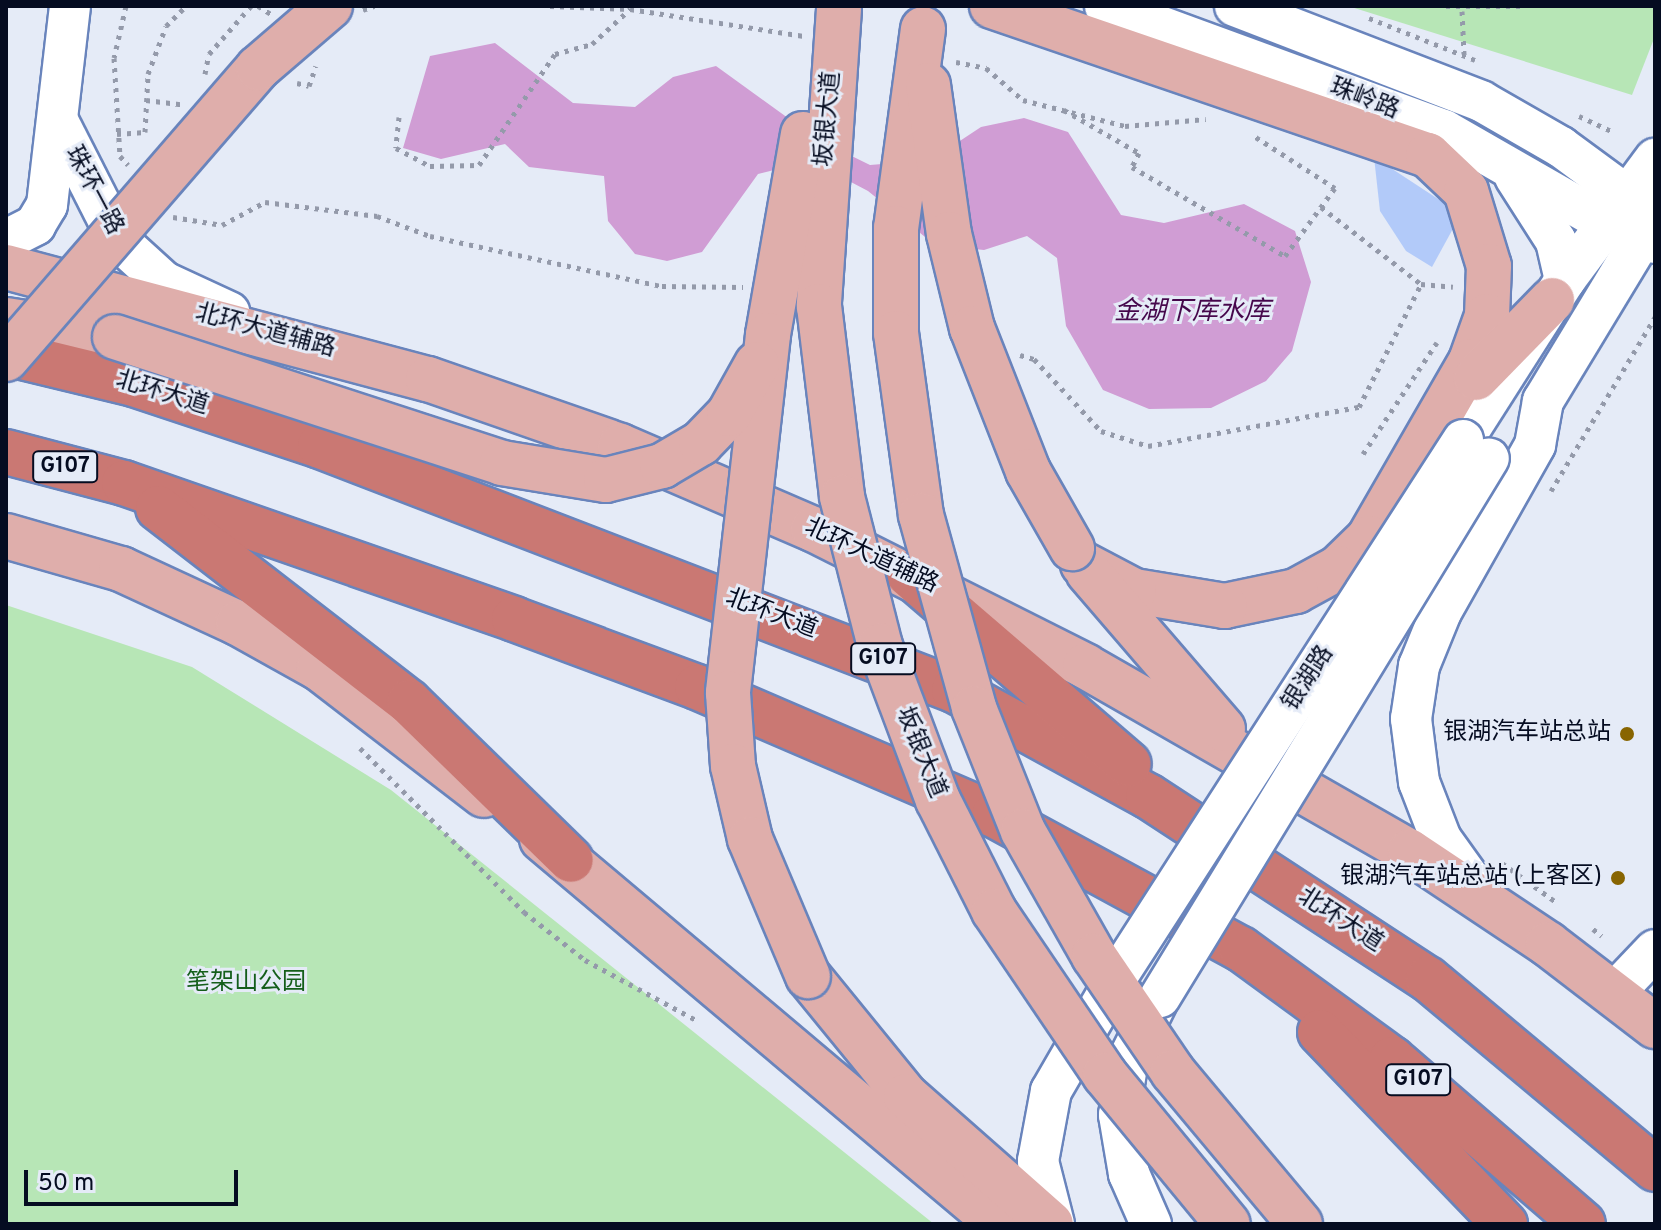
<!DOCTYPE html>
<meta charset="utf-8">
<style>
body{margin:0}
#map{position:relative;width:1661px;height:1230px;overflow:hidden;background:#e5ebf7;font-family:Overpass,"Noto Sans SC",sans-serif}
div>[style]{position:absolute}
.green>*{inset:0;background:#b7e6b6}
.water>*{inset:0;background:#d09dd4}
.building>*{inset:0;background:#b2caf9}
.path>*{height:5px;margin-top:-2.5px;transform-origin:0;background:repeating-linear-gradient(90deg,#949aaa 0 4px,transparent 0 10px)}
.roads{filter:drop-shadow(2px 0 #6984bc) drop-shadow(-2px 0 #6984bc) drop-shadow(0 2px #6984bc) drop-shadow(0 -2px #6984bc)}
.minor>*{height:40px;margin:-20px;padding:0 20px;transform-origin:20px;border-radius:20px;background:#fff}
.major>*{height:44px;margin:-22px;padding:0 22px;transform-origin:22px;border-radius:22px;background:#dfaeab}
.highway>*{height:44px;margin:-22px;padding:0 22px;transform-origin:22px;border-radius:22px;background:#ca7873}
.bridges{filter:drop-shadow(2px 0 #6984bc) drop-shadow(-2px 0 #6984bc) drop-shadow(0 2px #6984bc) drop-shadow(0 -2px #6984bc)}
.minor-bridge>*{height:40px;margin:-20px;padding:0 20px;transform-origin:20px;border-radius:20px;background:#fff}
.major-bridge>*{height:44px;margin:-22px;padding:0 22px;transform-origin:22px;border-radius:22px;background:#dfaeab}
.dots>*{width:22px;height:22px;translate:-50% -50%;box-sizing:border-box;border:4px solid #e5ebf7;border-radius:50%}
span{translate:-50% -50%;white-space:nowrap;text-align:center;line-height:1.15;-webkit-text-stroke:6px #e5ebf7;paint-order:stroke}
.shield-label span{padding:2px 6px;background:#e5ebf7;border:2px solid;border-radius:6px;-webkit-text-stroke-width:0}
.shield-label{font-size:22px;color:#050c21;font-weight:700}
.street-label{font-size:24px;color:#050c21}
.poi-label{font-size:24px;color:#050c21}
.right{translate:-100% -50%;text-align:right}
.park-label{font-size:24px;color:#145e1a}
.water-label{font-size:26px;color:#46074c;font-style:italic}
.frame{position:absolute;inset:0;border:8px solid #050c21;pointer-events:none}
.scale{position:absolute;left:24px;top:1170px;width:214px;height:36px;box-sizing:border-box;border:4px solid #050c21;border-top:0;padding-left:10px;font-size:24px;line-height:28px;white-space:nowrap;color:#050c21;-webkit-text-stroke:6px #e5ebf7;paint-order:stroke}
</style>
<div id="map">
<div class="green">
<div style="clip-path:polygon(1348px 6px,1655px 6px,1655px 36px,1632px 95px)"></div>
<div style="clip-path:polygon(6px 605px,192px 667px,391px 790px,934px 1224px,6px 1224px)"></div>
</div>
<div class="water">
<div style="clip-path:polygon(495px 43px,573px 103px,635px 107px,673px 77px,716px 66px,817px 139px,870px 165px,931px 160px,981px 127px,1024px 118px,1068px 132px,1121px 215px,1164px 223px,1244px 204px,1295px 231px,1311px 282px,1292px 351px,1266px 381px,1211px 408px,1149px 409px,1103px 390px,1066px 326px,1057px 258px,1027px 236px,984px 250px,935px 245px,868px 191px,811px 161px,758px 174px,702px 252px,667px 261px,635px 254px,608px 221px,604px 176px,529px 167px,505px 144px,441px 159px,403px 148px,430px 56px)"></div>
</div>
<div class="building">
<div style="clip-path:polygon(1374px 157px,1461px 214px,1432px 267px,1406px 251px,1380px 211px)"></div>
</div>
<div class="path">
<div style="left:126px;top:6px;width:53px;rotate:103deg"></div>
<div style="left:114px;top:58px;width:98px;rotate:86.5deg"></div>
<div style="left:120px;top:156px;width:12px;rotate:48deg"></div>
<div style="left:258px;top:6px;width:15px;rotate:32deg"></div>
<div style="left:550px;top:6px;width:80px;rotate:2.1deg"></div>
<div style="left:630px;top:9px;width:176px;rotate:8.8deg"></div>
<div style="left:1446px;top:6px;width:78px"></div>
<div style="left:363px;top:10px;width:12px;rotate:-20deg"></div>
<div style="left:1462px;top:11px;width:43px;rotate:87.3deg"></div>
<div style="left:1369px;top:18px;width:114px;rotate:21.6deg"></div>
<div style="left:956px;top:62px;width:31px;rotate:11deg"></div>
<div style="left:986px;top:68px;width:49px;rotate:40.9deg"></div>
<div style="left:1023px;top:100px;width:105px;rotate:14.3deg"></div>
<div style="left:1125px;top:126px;width:81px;rotate:-4.9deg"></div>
<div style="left:205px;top:74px;width:20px;rotate:-79deg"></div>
<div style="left:209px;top:54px;width:64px;rotate:-48.8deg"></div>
<div style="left:297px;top:83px;width:12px;rotate:14deg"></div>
<div style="left:309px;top:86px;width:21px;rotate:-71deg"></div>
<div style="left:146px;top:100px;width:35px;rotate:7deg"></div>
<div style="left:1064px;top:110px;width:86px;rotate:29.8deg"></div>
<div style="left:1139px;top:153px;width:16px;rotate:117deg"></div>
<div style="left:1132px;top:167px;width:177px;rotate:30.2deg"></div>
<div style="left:1285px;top:256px;width:84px;rotate:-53.7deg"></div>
<div style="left:1335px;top:188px;width:96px;rotate:-147.3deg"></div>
<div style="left:1579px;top:116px;width:38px;rotate:25deg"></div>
<div style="left:399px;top:117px;width:31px;rotate:96deg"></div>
<div style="left:396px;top:148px;width:38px;rotate:28deg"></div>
<div style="left:430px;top:166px;width:49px;rotate:-1.2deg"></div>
<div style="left:479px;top:165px;width:135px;rotate:-55.6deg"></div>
<div style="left:555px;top:54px;width:38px;rotate:-15deg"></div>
<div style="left:592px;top:44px;width:52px;rotate:-42.6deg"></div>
<div style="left:117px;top:134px;width:28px;rotate:-4deg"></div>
<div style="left:145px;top:132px;width:58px;rotate:-87deg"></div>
<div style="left:148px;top:74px;width:51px;rotate:-69.4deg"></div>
<div style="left:166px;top:26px;width:28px;rotate:-45deg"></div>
<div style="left:1321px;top:207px;width:126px;rotate:37.6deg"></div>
<div style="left:1421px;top:284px;width:32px;rotate:5deg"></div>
<div style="left:173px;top:217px;width:50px;rotate:9.3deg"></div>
<div style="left:222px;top:225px;width:49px;rotate:-28.1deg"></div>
<div style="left:265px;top:202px;width:113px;rotate:7.1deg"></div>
<div style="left:377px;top:216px;width:57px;rotate:20.7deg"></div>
<div style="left:430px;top:236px;width:237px;rotate:12.2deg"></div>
<div style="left:662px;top:286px;width:81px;rotate:0.7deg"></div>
<div style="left:1020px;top:355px;width:15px;rotate:16deg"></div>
<div style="left:1034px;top:359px;width:98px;rotate:47.1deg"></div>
<div style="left:1101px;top:431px;width:49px;rotate:17.7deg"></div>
<div style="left:1148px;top:446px;width:215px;rotate:-10.5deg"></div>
<div style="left:1359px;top:407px;width:138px;rotate:-63.2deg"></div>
<div style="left:1363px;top:454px;width:134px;rotate:-56.5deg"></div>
<div style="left:1551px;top:491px;width:203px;rotate:-59.1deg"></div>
<div style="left:360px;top:748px;width:232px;rotate:45deg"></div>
<div style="left:524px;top:912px;width:78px;rotate:38.2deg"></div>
<div style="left:585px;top:960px;width:128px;rotate:28.4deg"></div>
<div style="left:1502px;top:863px;width:67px;rotate:35.8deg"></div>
<div style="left:1593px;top:929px;width:11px;rotate:38deg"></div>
</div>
<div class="roads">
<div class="minor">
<div style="left:1105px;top:6px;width:361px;rotate:20.1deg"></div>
<div style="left:1444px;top:130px;width:190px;rotate:29.9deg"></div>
<div style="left:1609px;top:225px;width:49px;rotate:21.4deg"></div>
<div style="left:1235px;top:6px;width:264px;rotate:21.1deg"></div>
<div style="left:1481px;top:101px;width:92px;rotate:29.9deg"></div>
<div style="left:1561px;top:147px;width:117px;rotate:36.3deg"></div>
<div style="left:58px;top:121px;width:135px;rotate:63.1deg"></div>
<div style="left:119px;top:241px;width:61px;rotate:42.3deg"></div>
<div style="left:164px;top:282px;width:72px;rotate:24.8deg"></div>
<div style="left:1515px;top:177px;width:76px;rotate:57.4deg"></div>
<div style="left:1556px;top:241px;width:40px;rotate:77deg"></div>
<div style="left:6px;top:240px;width:33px;rotate:-27deg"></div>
<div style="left:35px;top:225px;width:23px;rotate:-59deg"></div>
<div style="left:47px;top:205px;width:200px;rotate:-83.4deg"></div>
<div style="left:1463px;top:440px;width:190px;rotate:-57.5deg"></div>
<div style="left:1565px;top:280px;width:151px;rotate:-53.4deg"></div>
<div style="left:1479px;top:892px;width:65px;rotate:-125.6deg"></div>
<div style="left:1441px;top:839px;width:61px;rotate:-111.1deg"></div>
<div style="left:1419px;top:782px;width:64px;rotate:-97.2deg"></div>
<div style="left:1411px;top:719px;width:54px;rotate:-81.4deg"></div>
<div style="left:1419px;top:666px;width:58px;rotate:-67.8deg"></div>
<div style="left:1441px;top:612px;width:192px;rotate:-60.6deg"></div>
<div style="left:1535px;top:445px;width:45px;rotate:-79.7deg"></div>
<div style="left:1543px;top:401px;width:216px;rotate:-58.8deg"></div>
<div style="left:1614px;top:993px;width:59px;rotate:-46.4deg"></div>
<div style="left:1054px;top:1224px;width:65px;rotate:-104.3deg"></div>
<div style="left:1038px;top:1161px;width:71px;rotate:-79.5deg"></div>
<div style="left:1051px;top:1091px;width:138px;rotate:-59.9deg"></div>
<div style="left:1151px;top:1224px;width:55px;rotate:-113.7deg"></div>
<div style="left:1129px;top:1174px;width:60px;rotate:-99.6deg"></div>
<div style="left:1119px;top:1115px;width:56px;rotate:-80.7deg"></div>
<div style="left:1128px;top:1060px;width:65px;rotate:-63.4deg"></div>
</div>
<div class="major">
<div style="left:992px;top:6px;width:461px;rotate:18.9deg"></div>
<div style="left:1428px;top:155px;width:52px;rotate:43.5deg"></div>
<div style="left:1466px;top:191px;width:78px;rotate:73deg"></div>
<div style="left:1489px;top:266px;width:50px;rotate:92.3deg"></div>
<div style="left:1487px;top:316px;width:48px;rotate:109.6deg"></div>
<div style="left:1471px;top:361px;width:204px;rotate:120deg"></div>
<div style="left:1369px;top:538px;width:43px;rotate:135.9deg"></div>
<div style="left:1338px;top:568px;width:48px;rotate:151.3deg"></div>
<div style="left:1296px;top:591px;width:73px;rotate:168.1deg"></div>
<div style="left:1225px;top:606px;width:92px;rotate:-170.6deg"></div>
<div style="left:1134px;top:591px;width:58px;rotate:-152.1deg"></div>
<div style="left:6px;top:267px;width:437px;rotate:14.9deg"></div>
<div style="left:428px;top:379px;width:203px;rotate:19.2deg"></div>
<div style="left:620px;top:446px;width:210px;rotate:23.3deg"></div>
<div style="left:813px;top:529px;width:305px;rotate:26.7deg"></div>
<div style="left:1085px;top:666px;width:374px;rotate:29.8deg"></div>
<div style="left:1410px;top:852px;width:166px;rotate:33.7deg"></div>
<div style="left:1548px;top:944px;width:135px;rotate:37.5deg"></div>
<div style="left:6px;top:320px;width:110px;rotate:8.9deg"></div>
<div style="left:1476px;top:378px;width:109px;rotate:-45.7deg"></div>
<div style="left:6px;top:536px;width:120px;rotate:16deg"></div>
<div style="left:121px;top:569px;width:129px;rotate:24.8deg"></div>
<div style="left:238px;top:623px;width:93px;rotate:29.1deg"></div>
<div style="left:319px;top:668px;width:208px;rotate:37.6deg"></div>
<div style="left:1088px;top:572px;width:207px;rotate:49.3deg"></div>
<div style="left:542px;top:839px;width:598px;rotate:40.11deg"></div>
<div style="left:808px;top:976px;width:155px;rotate:50.8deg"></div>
<div style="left:906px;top:1096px;width:193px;rotate:41.4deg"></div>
</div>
<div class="highway">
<div style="left:6px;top:353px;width:132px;rotate:13.6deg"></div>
<div style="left:134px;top:384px;width:196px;rotate:18.4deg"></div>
<div style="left:320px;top:446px;width:679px;rotate:21.05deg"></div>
<div style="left:954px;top:690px;width:221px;rotate:28.7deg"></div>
<div style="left:1148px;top:796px;width:334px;rotate:33.2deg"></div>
<div style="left:1428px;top:979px;width:296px;rotate:39.9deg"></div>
<div style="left:6px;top:452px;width:122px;rotate:14.7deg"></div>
<div style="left:124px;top:483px;width:413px;rotate:19.2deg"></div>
<div style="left:514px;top:619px;width:195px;rotate:20.4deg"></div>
<div style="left:697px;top:687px;width:323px;rotate:23.3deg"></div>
<div style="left:994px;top:815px;width:281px;rotate:28.5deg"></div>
<div style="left:1241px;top:949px;width:187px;rotate:36.1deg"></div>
<div style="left:1392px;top:1059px;width:252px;rotate:40.8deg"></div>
<div style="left:158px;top:508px;width:317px;rotate:37.7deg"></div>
<div style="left:409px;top:702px;width:226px;rotate:44.3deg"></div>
<div style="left:908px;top:574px;width:291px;rotate:40.7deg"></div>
<div style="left:1320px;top:1032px;width:267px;rotate:46.1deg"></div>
</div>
</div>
<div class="bridges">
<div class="minor-bridge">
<div style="left:1120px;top:972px;width:633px;rotate:-57.19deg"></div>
<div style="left:1160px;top:997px;width:631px;rotate:-58.6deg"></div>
</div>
<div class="major-bridge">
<div style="left:839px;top:9px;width:298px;rotate:93.9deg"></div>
<div style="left:819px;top:306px;width:192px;rotate:83.1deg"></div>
<div style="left:842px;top:497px;width:154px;rotate:75.7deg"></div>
<div style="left:880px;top:646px;width:165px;rotate:69.4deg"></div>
<div style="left:938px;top:800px;width:124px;rotate:63.2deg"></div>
<div style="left:994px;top:911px;width:198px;rotate:55.9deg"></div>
<div style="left:1105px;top:1075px;width:193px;rotate:50.5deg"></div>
<div style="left:923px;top:29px;width:201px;rotate:97.7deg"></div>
<div style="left:896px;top:228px;width:105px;rotate:90deg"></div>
<div style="left:896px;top:333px;width:184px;rotate:82.2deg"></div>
<div style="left:921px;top:515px;width:200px;rotate:74.6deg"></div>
<div style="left:974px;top:708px;width:132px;rotate:68.3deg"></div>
<div style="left:1023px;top:831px;width:144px;rotate:60.4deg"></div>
<div style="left:1094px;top:956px;width:140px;rotate:55.7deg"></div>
<div style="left:1173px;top:1072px;width:198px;rotate:50.1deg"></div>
<div style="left:928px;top:85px;width:150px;rotate:82deg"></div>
<div style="left:949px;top:234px;width:97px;rotate:76.3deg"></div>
<div style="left:972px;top:328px;width:154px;rotate:68.6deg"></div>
<div style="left:1028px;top:471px;width:89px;rotate:60.3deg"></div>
<div style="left:803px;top:134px;width:204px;rotate:99.9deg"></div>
<div style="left:768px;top:335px;width:360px;rotate:96.4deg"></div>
<div style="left:728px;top:693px;width:73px;rotate:86.1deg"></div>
<div style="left:733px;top:766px;width:75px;rotate:76.9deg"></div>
<div style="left:750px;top:839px;width:149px;rotate:67.1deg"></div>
<div style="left:115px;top:337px;width:407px;rotate:18deg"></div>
<div style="left:502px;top:463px;width:105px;rotate:9.3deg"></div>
<div style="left:606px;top:480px;width:58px;rotate:-14deg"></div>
<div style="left:662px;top:466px;width:45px;rotate:-30.5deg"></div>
<div style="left:701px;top:443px;width:40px;rotate:-46deg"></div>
<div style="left:729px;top:414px;width:57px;rotate:-60.8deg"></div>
<div style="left:6px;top:359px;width:385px;rotate:-49.1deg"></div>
<div style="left:258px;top:68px;width:95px;rotate:-40.7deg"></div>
</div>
</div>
<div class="dots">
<div style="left:1627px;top:734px;background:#886501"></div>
<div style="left:1618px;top:878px;background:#886501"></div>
</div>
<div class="shield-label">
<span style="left:65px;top:467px">G107</span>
<span style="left:883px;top:659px">G107</span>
<span style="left:1418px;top:1080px">G107</span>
</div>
<div class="street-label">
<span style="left:1364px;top:100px;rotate:21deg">珠岭路</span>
<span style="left:829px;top:119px;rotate:-85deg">坂银大道</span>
<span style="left:93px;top:191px;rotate:62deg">珠环一路</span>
<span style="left:265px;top:332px;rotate:15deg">北环大道辅路</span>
<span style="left:162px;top:394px;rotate:17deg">北环大道</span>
<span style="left:871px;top:557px;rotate:25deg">北环大道辅路</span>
<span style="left:771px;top:615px;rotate:21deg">北环大道</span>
<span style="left:1309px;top:679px;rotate:-57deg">银湖路</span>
<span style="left:920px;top:753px;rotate:68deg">坂银大道</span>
<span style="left:1340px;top:921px;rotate:33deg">北环大道</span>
</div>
<div class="poi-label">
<span class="right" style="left:1611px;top:734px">银湖汽车站总站</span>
<span class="right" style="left:1602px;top:878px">银湖汽车站总站 (上客区)</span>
</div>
<div class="park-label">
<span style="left:246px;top:984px">笔架山公园</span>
</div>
<div class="water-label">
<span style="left:1192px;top:313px">金湖下库水库</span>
</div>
<div class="frame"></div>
<div class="scale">50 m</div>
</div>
